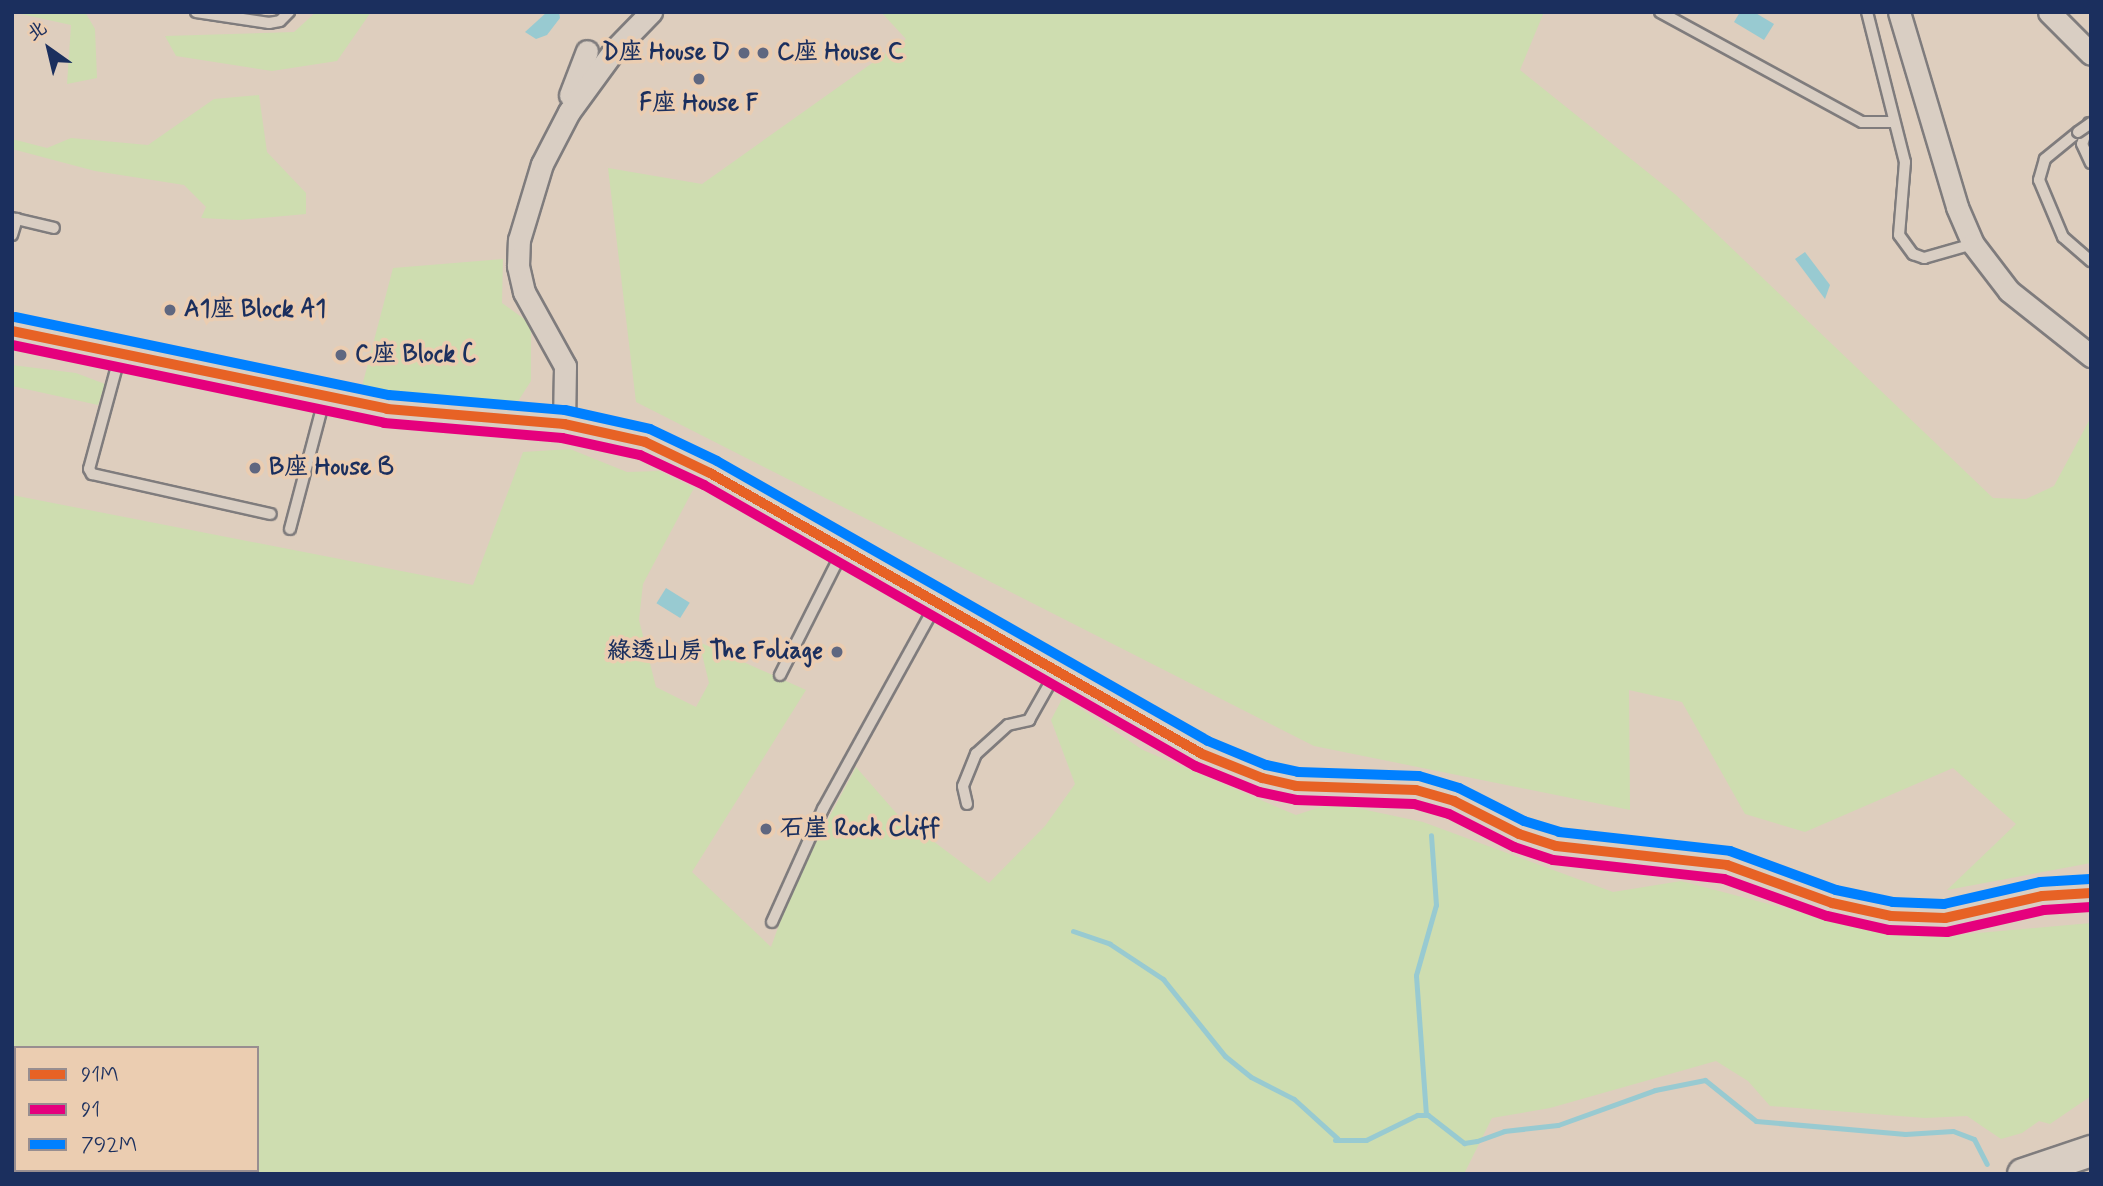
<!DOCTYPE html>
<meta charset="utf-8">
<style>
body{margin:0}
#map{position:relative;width:2103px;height:1186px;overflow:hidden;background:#decebe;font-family:Mynerve,"LXGW WenKai TC",sans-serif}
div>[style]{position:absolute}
.green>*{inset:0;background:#ceddb0}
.water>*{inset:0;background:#98cad1;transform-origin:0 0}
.stream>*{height:5px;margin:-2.5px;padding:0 2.5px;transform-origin:2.5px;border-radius:2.5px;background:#98cad1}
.roads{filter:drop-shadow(2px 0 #7f7c7d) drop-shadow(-2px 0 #7f7c7d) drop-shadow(0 2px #7f7c7d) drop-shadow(0 -2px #7f7c7d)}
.service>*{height:10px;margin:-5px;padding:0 5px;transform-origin:5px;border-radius:5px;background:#d9cec3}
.minor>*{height:21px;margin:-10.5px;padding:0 10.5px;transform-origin:10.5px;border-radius:10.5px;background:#d9cec3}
.secondary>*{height:30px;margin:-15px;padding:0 15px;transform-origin:15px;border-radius:15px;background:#d9cec3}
.bridges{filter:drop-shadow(2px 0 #7f7c7d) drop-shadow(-2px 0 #7f7c7d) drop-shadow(0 2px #7f7c7d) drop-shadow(0 -2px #7f7c7d)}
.service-bridge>*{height:10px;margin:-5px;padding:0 5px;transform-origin:5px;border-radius:5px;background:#d9cec3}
.bus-1>*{height:10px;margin:-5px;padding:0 5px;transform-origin:5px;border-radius:5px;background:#e76225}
.bus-2>*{height:10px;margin:-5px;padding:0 5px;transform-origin:5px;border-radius:5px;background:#e5007d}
.bus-3>*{height:10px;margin:-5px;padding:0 5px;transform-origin:5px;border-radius:5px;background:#0080ff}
.dots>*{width:19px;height:19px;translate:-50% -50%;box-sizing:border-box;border:4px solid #ebcdb1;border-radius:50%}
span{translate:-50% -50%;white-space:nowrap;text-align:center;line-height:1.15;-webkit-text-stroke:7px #ebcdb1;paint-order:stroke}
.poi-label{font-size:24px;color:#1b2f5e;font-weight:700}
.right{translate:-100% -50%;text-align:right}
.left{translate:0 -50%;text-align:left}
.frame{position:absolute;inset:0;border:14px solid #1b2f5e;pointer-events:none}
.legend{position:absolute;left:14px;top:1046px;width:245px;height:126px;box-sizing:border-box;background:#ebcdb1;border:2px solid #988e90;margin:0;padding:9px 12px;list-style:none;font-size:21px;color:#1b2f5e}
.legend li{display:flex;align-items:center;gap:14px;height:35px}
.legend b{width:35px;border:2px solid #988e90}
.north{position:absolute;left:14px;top:14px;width:70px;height:70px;-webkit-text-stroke:5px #ebcdb1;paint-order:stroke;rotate:326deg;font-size:19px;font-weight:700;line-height:28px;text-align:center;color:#1b2f5e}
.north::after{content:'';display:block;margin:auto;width:24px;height:32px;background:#1b2f5e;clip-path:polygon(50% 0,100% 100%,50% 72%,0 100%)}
</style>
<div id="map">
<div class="green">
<div style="clip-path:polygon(85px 12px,95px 29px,97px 78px,67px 84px,71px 25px,12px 12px)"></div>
<div style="clip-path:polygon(316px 12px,371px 12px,337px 61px,272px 71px,176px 56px,165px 36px,294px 32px)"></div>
<div style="clip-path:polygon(881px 12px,1544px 12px,1520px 70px,1676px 195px,1993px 498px,2026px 499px,2054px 486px,2091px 417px,2091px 863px,1947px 890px,2016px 824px,1953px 768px,1805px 832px,1745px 814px,1682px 702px,1629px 690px,1630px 810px,1314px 746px,636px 402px,608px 168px,702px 184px,906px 39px)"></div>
<div style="clip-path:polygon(259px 95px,267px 152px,306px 193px,306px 214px,239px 220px,201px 218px,206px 207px,184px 185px,95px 171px,12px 149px,12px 139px,47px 148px,71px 138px,148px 145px,214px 99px)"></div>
<div style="clip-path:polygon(503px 259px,502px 303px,531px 324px,531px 381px,513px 409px,438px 404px,361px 390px,393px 268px)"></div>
<div style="clip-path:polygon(12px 365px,76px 373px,105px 384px,98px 405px,12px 386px)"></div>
<div style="clip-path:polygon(evenodd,570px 449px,627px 472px,659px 471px,694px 488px,643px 584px,639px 620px,656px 687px,696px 707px,709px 683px,699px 642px,806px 690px,692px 872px,771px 947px,795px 881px,856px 767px,897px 814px,989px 883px,1045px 826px,1075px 784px,1051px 720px,1063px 697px,1143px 750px,1296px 815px,1333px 803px,1423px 822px,1613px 892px,1681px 881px,1863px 929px,1944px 936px,2091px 923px,2091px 1096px,2050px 1124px,2039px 1121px,2022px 1133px,2001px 1139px,1967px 1116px,1925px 1118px,1770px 1106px,1748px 1081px,1716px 1061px,1550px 1108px,1492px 1118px,1464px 1174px,12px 1174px,12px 495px,473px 585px,523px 452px,570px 449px,16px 1048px,257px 1048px,257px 1170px,16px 1170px,16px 1048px)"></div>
</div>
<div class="water">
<div style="clip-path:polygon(547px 12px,559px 12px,560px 18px,547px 35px,536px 39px,525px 32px)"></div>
<div style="clip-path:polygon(1740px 12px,1754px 12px,1774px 24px,1764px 40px,1734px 22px)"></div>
<div style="clip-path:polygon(1805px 252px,1830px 285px,1825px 299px,1795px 259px)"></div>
<div style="left:666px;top:588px;width:28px;height:18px;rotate:32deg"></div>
</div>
<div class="stream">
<div style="left:1073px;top:931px;width:39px;rotate:19deg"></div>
<div style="left:1110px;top:944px;width:64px;rotate:33.4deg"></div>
<div style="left:1163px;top:979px;width:99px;rotate:51.2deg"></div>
<div style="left:1225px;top:1056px;width:33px;rotate:39deg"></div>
<div style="left:1251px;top:1077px;width:48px;rotate:27.1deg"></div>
<div style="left:1294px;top:1099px;width:59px;rotate:42.3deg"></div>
<div style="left:1426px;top:1115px;width:140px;rotate:-94.1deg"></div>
<div style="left:1416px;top:975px;width:73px;rotate:-74.1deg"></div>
<div style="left:1436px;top:905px;width:70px;rotate:-94.1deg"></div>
<div style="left:1335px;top:1140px;width:31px"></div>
<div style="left:1366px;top:1140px;width:57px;rotate:-26.1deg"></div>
<div style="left:1417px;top:1115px;width:11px"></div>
<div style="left:1428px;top:1115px;width:46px;rotate:37.9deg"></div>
<div style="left:1464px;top:1143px;width:13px;rotate:-9deg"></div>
<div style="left:1477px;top:1141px;width:29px;rotate:-20deg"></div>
<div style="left:1504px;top:1131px;width:54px;rotate:-6.3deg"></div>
<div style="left:1558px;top:1125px;width:103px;rotate:-19.8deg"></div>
<div style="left:1655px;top:1090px;width:51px;rotate:-11.3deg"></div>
<div style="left:1705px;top:1080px;width:65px;rotate:38.8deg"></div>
<div style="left:1756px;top:1121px;width:150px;rotate:5deg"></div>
<div style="left:1905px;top:1134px;width:48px;rotate:-3.6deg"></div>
<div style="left:1953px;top:1131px;width:22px;rotate:21deg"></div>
<div style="left:1974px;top:1139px;width:28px;rotate:63deg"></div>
</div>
<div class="roads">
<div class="service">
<div style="left:196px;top:12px;width:74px;rotate:8.6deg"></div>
<div style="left:269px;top:23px;width:11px;rotate:-10deg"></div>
<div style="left:280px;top:21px;width:13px;rotate:-45deg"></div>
<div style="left:1660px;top:12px;width:230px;rotate:28.6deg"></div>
<div style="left:1862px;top:122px;width:32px"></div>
<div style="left:1867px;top:12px;width:155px;rotate:75.8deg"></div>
<div style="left:1905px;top:162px;width:73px;rotate:94.7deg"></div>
<div style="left:1899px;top:235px;width:24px;rotate:54deg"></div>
<div style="left:1913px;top:254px;width:12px;rotate:20deg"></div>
<div style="left:1924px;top:258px;width:51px;rotate:-15.9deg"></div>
<div style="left:2089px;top:123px;width:22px;rotate:108deg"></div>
<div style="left:2082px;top:144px;width:21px;rotate:65deg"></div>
<div style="left:2078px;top:132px;width:43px;rotate:140.7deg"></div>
<div style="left:2045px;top:159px;width:22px;rotate:106deg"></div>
<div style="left:2039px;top:180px;width:62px;rotate:67.2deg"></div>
<div style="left:2063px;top:237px;width:37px;rotate:41deg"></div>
<div style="left:12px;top:218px;width:43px;rotate:13.4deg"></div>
<div style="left:12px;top:235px;width:17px;rotate:-73deg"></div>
<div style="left:120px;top:355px;width:118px;rotate:105.2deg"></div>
<div style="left:89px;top:469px;width:6px;rotate:59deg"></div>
<div style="left:92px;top:474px;width:183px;rotate:12.6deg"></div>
<div style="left:290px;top:529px;width:133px;rotate:-75.2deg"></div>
<div style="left:780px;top:675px;width:138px;rotate:-63.2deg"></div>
<div style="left:967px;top:804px;width:18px;rotate:-103deg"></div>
<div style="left:963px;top:786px;width:35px;rotate:-68deg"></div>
<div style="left:976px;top:754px;width:43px;rotate:-42.2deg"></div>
<div style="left:1008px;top:725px;width:22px;rotate:-13deg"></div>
<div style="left:1029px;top:720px;width:53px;rotate:-60.5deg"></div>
<div style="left:772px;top:922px;width:124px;rotate:-65.7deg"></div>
<div style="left:823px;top:809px;width:234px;rotate:-61.1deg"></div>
</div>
<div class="minor">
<div style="left:1899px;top:12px;width:203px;rotate:73.4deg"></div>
<div style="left:1957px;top:207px;width:40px;rotate:66.6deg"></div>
<div style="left:1973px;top:244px;width:59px;rotate:52.5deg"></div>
<div style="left:2009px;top:291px;width:105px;rotate:38.4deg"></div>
<div style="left:2049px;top:12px;width:59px;rotate:45deg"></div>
<div style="left:570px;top:95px;width:47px;rotate:-68.9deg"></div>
<div style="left:564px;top:424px;width:58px;rotate:-89deg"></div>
<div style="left:565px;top:366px;width:85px;rotate:-119deg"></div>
<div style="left:524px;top:292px;width:27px;rotate:-103deg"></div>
<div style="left:518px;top:266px;width:26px;rotate:-88deg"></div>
<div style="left:519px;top:240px;width:79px;rotate:-73.2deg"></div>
<div style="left:542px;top:164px;width:59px;rotate:-62.6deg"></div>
<div style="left:569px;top:112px;width:78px;rotate:-53.9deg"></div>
<div style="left:615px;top:49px;width:52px;rotate:-45.8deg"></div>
</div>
<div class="secondary">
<div style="left:12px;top:331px;width:383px;rotate:11.7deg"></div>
<div style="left:387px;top:409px;width:178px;rotate:4.8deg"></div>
<div style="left:564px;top:424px;width:83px;rotate:12.5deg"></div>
<div style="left:645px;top:442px;width:72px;rotate:25.5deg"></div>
<div style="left:710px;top:473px;width:567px;rotate:29.73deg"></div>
<div style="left:1202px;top:754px;width:65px;rotate:21.8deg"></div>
<div style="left:1262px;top:778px;width:35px;rotate:13deg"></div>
<div style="left:1296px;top:786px;width:120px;rotate:1.9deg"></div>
<div style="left:1416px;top:790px;width:40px;rotate:16deg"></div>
<div style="left:1454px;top:801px;width:73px;rotate:26.9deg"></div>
<div style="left:1519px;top:834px;width:39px;rotate:18deg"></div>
<div style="left:1556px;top:846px;width:172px;rotate:6.3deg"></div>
<div style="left:1727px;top:865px;width:112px;rotate:19.9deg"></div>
<div style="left:1832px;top:903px;width:60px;rotate:12.4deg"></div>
<div style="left:1891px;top:916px;width:54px;rotate:2.1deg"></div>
<div style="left:1945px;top:918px;width:99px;rotate:-12.8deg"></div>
<div style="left:2042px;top:896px;width:49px;rotate:-3.5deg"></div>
<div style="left:2023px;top:1174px;width:72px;rotate:-18.7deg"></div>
</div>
</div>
<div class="bridges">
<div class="service-bridge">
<div style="left:2078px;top:132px;width:16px;rotate:-35deg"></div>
</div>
</div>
<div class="bus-1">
<div style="left:12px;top:331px;width:383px;rotate:11.7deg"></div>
<div style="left:387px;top:409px;width:178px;rotate:4.8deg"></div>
<div style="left:564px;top:424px;width:83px;rotate:12.5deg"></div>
<div style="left:645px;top:442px;width:72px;rotate:25.5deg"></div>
<div style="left:710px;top:473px;width:567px;rotate:29.73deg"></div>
<div style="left:1202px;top:754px;width:65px;rotate:21.8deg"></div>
<div style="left:1262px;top:778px;width:35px;rotate:13deg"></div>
<div style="left:1296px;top:786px;width:120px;rotate:1.9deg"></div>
<div style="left:1416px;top:790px;width:40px;rotate:16deg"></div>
<div style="left:1454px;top:801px;width:73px;rotate:26.9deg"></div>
<div style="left:1519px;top:834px;width:39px;rotate:18deg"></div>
<div style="left:1556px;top:846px;width:172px;rotate:6.3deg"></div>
<div style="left:1727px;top:865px;width:112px;rotate:19.9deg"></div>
<div style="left:1832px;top:903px;width:60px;rotate:12.4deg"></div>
<div style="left:1891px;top:916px;width:54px;rotate:2.1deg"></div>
<div style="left:1945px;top:918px;width:99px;rotate:-12.8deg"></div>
<div style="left:2042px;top:896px;width:49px;rotate:-3.5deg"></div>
</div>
<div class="bus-2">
<div style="left:12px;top:345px;width:380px;rotate:11.8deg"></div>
<div style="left:384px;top:423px;width:179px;rotate:4.8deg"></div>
<div style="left:562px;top:438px;width:80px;rotate:12.3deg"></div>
<div style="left:640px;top:455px;width:71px;rotate:25.1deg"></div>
<div style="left:704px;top:485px;width:566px;rotate:29.78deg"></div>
<div style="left:1195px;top:766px;width:69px;rotate:22.1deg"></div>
<div style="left:1259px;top:792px;width:38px;rotate:12deg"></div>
<div style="left:1296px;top:800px;width:118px;rotate:1.9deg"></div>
<div style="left:1414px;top:804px;width:36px;rotate:16deg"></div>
<div style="left:1449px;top:814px;width:73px;rotate:26.9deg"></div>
<div style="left:1514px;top:847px;width:41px;rotate:18.4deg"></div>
<div style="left:1553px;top:860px;width:172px;rotate:6.3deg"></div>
<div style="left:1724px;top:879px;width:109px;rotate:19.8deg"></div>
<div style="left:1827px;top:916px;width:64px;rotate:12.7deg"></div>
<div style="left:1889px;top:930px;width:58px;rotate:2deg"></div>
<div style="left:1947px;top:932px;width:99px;rotate:-12.8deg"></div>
<div style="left:2044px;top:910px;width:47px;rotate:-3.7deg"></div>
</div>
<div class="bus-3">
<div style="left:15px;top:317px;width:382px;rotate:11.8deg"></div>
<div style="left:389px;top:395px;width:177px;rotate:4.9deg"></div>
<div style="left:565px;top:410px;width:87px;rotate:12.6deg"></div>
<div style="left:650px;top:429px;width:74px;rotate:25.5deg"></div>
<div style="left:717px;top:461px;width:565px;rotate:29.69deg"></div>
<div style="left:1208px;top:741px;width:63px;rotate:22.5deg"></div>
<div style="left:1266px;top:765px;width:33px;rotate:12deg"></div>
<div style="left:1298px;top:772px;width:121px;rotate:1.9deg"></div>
<div style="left:1419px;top:776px;width:42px;rotate:16.7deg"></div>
<div style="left:1459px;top:788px;width:73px;rotate:26.9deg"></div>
<div style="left:1524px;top:821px;width:37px;rotate:17deg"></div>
<div style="left:1559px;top:832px;width:172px;rotate:6.3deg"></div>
<div style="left:1730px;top:851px;width:113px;rotate:20.2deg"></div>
<div style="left:1836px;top:890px;width:58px;rotate:11.9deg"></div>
<div style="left:1893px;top:902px;width:51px;rotate:2.2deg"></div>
<div style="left:1944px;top:904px;width:98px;rotate:-12.9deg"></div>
<div style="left:2040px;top:882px;width:50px;rotate:-3.4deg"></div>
</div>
<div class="dots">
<div style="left:744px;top:53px;background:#5f6780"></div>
<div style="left:763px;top:53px;background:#5f6780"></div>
<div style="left:699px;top:79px;background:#5f6780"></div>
<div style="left:170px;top:310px;background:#5f6780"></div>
<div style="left:341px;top:355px;background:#5f6780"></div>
<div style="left:255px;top:468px;background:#5f6780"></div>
<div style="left:837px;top:652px;background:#5f6780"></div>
<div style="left:766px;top:829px;background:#5f6780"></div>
</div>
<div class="poi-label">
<span class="right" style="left:730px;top:53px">D座 House D</span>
<span class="left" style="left:777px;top:53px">C座 House C</span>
<span style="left:699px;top:104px">F座 House F</span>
<span class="left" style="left:184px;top:310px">A1座 Block A1</span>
<span class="left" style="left:355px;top:355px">C座 Block C</span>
<span class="left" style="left:269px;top:468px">B座 House B</span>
<span class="right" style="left:823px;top:652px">綠透山房 The Foliage</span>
<span class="left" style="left:780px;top:829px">石崖 Rock Cliff</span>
</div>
<div class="frame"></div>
<ul class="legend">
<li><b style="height:9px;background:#e76225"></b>91M</li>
<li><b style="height:9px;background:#e5007d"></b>91</li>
<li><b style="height:9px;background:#0080ff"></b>792M</li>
</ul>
<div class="north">北</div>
</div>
